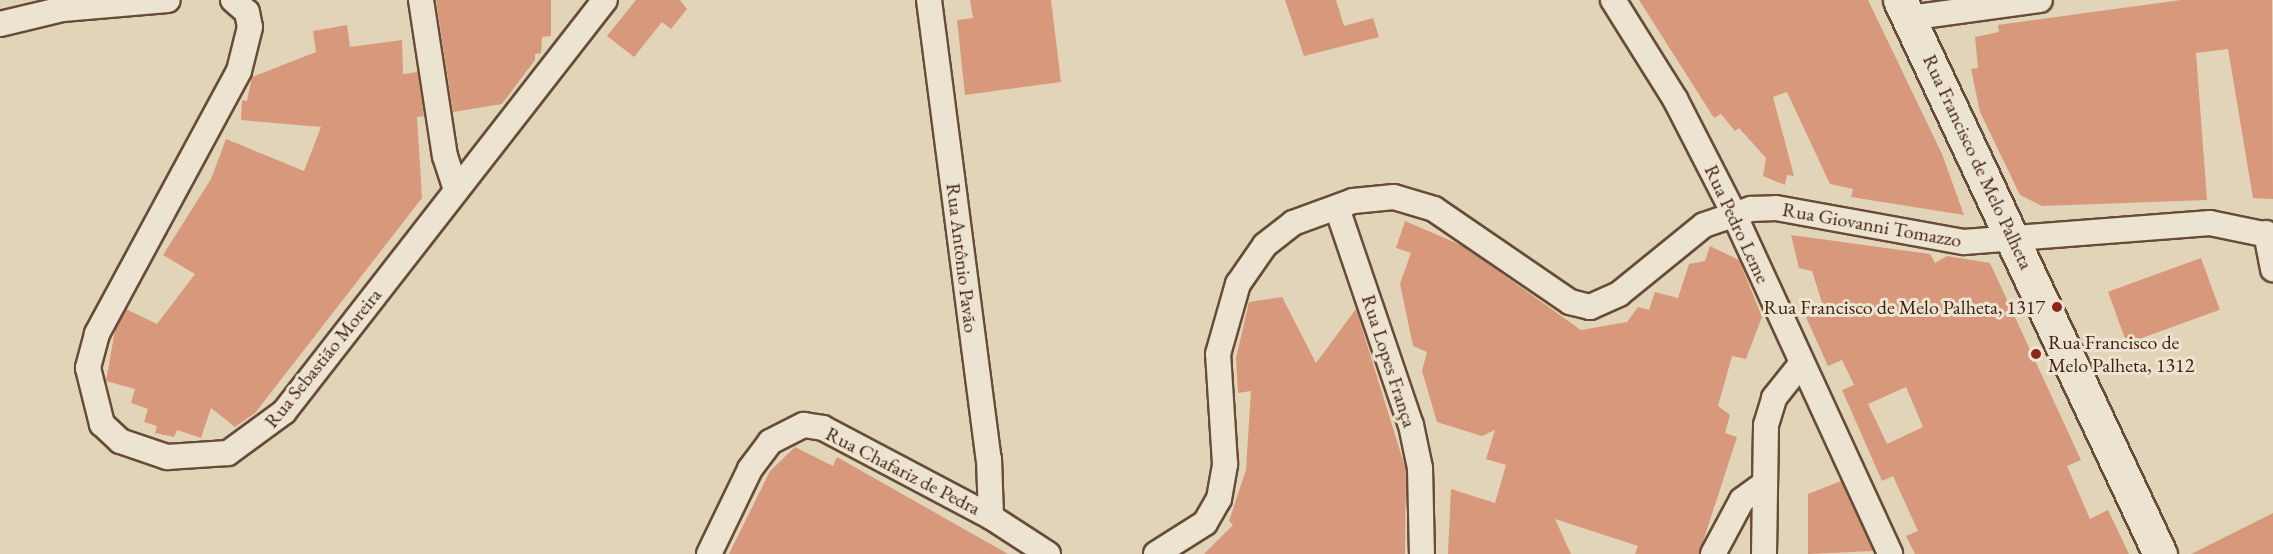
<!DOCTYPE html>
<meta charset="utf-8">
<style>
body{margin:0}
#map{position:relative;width:2273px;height:554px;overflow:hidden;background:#e2d4b8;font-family:"EB Garamond",serif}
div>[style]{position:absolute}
.building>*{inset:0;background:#d8987c;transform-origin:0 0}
.roads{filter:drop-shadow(2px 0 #674c37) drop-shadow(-2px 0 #674c37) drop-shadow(0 2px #674c37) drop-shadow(0 -2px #674c37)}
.minor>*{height:24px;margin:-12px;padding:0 12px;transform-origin:12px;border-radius:12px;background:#ece3d1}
.secondary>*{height:33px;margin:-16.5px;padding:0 16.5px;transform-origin:16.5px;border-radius:16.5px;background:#ece3d1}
.dots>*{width:16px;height:16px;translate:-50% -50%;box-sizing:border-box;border:3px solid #ece3d1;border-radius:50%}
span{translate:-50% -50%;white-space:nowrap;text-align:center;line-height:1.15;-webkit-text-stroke:6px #ece3d1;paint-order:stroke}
.street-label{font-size:20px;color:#3e1f0c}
.poi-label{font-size:20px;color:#3e1f0c}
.right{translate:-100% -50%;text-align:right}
.left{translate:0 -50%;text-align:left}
</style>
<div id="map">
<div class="building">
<div style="clip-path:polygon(436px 0,551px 0,551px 36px,542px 37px,541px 53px,535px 54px,535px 60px,502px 104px,453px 112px)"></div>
<div style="clip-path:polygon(636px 0,680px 0,687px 9px,671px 29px,662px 22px,634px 57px,607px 36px)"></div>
<div style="clip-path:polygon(970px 0,1051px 0,1061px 82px,965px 95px,957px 20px,973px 18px)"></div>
<div style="clip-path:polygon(1285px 0,1336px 0,1344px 26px,1373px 18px,1379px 37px,1304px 56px)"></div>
<div style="clip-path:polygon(1639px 0,1868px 0,1942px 154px,1964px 215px,1851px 197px,1853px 189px,1830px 184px,1787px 92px,1773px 97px,1794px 176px,1787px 175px,1785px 185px,1763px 176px,1766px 158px,1739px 128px,1735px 131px,1721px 114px,1714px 118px)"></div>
<div style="clip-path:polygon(2181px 0,2272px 0,2273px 199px,2253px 198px,2228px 49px,2196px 53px,2207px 200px,2042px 206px,2020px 195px,1980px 112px,1971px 69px,1978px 68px,1975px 37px,1999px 32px,1998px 25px)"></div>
<div style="clip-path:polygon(347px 25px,350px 47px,402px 40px,403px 74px,418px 72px,424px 116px,417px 117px,422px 198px,255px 413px,235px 427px,211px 408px,201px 438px,177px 430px,174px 437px,155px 433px,157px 426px,144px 422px,148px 409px,131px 403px,135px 389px,106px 381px,115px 330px,126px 309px,157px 324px,195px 274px,163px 255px,211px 179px,226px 139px,304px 171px,321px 127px,241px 120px,242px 100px,247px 101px,252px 77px,316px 52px,313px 31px)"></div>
<div style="clip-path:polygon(1405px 221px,1463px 246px,1581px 330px,1627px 322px,1638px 307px,1649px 310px,1655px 292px,1678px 298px,1689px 264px,1705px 261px,1710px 246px,1739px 260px,1762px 317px,1746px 359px,1732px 356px,1718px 406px,1730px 415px,1725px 433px,1737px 437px,1699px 554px,1635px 554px,1638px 546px,1555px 519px,1571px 554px,1448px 554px,1451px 489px,1495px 503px,1506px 465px,1486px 459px,1495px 430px,1482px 436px,1437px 422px,1422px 371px,1427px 352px,1413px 346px,1400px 284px,1411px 253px,1396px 248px)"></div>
<div style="clip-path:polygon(evenodd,1791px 235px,1930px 254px,1935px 263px,1947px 256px,1990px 263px,2081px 460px,2067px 466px,2090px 519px,2108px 510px,2129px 554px,1915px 554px,1906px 536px,1918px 531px,1893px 476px,1882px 481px,1842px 390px,1854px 385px,1842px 360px,1828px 366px,1805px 315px,1823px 306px,1812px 271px,1799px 268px,1791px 235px,1906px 387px,1923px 427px,1887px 444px,1868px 404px,1906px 387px)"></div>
<div style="left:2201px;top:258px;width:55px;height:99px;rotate:70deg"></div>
<div style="clip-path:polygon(1282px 297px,1316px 363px,1356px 309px,1406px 470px,1405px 554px,1204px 554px,1233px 525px,1229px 521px,1246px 470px,1251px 391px,1238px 393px,1236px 358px,1249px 302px)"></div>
<div style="clip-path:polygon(795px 447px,833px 466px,837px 457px,1008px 554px,729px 554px,770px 471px)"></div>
<div style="clip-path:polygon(1841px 481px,1873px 551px,1808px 554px,1808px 494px)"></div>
<div style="clip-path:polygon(2273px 513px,2273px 554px,2191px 554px)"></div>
</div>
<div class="roads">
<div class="minor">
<div style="left:233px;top:0;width:18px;rotate:41deg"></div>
<div style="left:247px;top:12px;width:15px;rotate:79deg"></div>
<div style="left:250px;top:27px;width:45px;rotate:104deg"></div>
<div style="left:239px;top:71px;width:299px;rotate:118.4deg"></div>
<div style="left:97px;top:334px;width:35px;rotate:105deg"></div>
<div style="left:88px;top:368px;width:58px;rotate:76deg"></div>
<div style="left:102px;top:424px;width:25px;rotate:43deg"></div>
<div style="left:120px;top:441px;width:50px;rotate:18.8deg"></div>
<div style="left:167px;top:457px;width:61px;rotate:-3.8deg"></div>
<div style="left:228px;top:453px;width:69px;rotate:-36.2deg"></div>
<div style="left:284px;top:412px;width:522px;rotate:-52.08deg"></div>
<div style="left:421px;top:0;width:158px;rotate:81.3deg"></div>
<div style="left:445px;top:156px;width:36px;rotate:72deg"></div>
<div style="left:929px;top:0;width:463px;rotate:82.6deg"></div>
<div style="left:989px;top:459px;width:58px;rotate:88deg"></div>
<div style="left:1613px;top:0;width:117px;rotate:57.9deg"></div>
<div style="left:1675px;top:99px;width:127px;rotate:62.8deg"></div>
<div style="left:1733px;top:212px;width:376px;rotate:65.3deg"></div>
<div style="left:1909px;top:18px;width:132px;rotate:-7.8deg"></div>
<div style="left:0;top:24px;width:65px;rotate:-13.4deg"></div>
<div style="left:63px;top:9px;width:105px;rotate:-4.9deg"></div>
<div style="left:1337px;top:208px;width:229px;rotate:71.2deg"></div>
<div style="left:1411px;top:425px;width:44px;rotate:78.2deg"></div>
<div style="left:1420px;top:468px;width:86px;rotate:88.7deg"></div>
<div style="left:2266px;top:233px;width:37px;rotate:79deg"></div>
<div style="left:709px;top:554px;width:94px;rotate:-64.2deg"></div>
<div style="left:750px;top:469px;width:34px;rotate:-53deg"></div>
<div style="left:770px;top:442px;width:38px;rotate:-27deg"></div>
<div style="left:804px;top:425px;width:19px;rotate:9deg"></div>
<div style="left:823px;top:428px;width:190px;rotate:27.9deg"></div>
<div style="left:991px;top:517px;width:68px;rotate:33deg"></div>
<div style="left:1156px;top:554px;width:58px;rotate:-32.3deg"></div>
<div style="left:1205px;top:523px;width:28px;rotate:-60deg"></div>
<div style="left:1219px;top:499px;width:36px;rotate:-80deg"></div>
<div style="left:1225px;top:464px;width:110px;rotate:-93.6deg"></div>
<div style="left:1218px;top:354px;width:73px;rotate:-74.1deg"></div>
<div style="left:1238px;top:284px;width:47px;rotate:-55.3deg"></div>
<div style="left:1265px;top:245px;width:36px;rotate:-38deg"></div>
<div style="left:1293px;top:223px;width:64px;rotate:-20.1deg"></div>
<div style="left:1353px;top:201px;width:41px;rotate:-5.6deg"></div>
<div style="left:1394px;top:197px;width:42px;rotate:16.7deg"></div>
<div style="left:1434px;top:209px;width:165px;rotate:34.4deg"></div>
<div style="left:1570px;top:302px;width:21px;rotate:14deg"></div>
<div style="left:1590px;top:307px;width:32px;rotate:-24deg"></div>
<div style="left:1619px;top:294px;width:109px;rotate:-39.1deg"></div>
<div style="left:1704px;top:225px;width:50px;rotate:-18.8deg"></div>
<div style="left:1751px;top:209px;width:25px;rotate:-2deg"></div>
<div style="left:1776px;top:208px;width:191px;rotate:10.3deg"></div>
<div style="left:1964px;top:242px;width:247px;rotate:-4.4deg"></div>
<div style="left:2210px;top:223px;width:64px;rotate:11.7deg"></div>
<div style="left:1713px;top:554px;width:61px;rotate:-61.8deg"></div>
<div style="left:1742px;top:500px;width:26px;rotate:-36deg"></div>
<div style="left:1764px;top:554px;width:129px;rotate:-89.1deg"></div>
<div style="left:1766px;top:425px;width:28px;rotate:-73deg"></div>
<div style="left:1774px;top:398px;width:43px;rotate:-51.5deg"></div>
</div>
<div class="secondary">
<div style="left:1900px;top:0;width:612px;rotate:64.86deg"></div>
</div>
</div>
<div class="dots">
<div style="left:2057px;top:307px;background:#8f2418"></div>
<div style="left:2036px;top:354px;background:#8f2418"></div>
</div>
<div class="street-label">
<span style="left:1978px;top:162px;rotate:65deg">Rua Francisco de Melo Palheta</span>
<span style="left:1737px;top:224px;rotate:65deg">Rua Pedro Leme</span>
<span style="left:1872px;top:225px;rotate:10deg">Rua Giovanni Tomazzo</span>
<span style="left:962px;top:258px;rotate:83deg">Rua Antônio Pavão</span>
<span style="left:323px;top:358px;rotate:-51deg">Rua Sebastião Moreira</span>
<span style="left:1389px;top:361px;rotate:72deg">Rua Lopes França</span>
<span style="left:903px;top:471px;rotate:27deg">Rua Chafariz de Pedra</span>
</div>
<div class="poi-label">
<span class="right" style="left:2045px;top:307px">Rua Francisco de Melo Palheta, 1317</span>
<span class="left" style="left:2048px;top:354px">Rua Francisco de<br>Melo Palheta, 1312</span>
</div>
</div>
